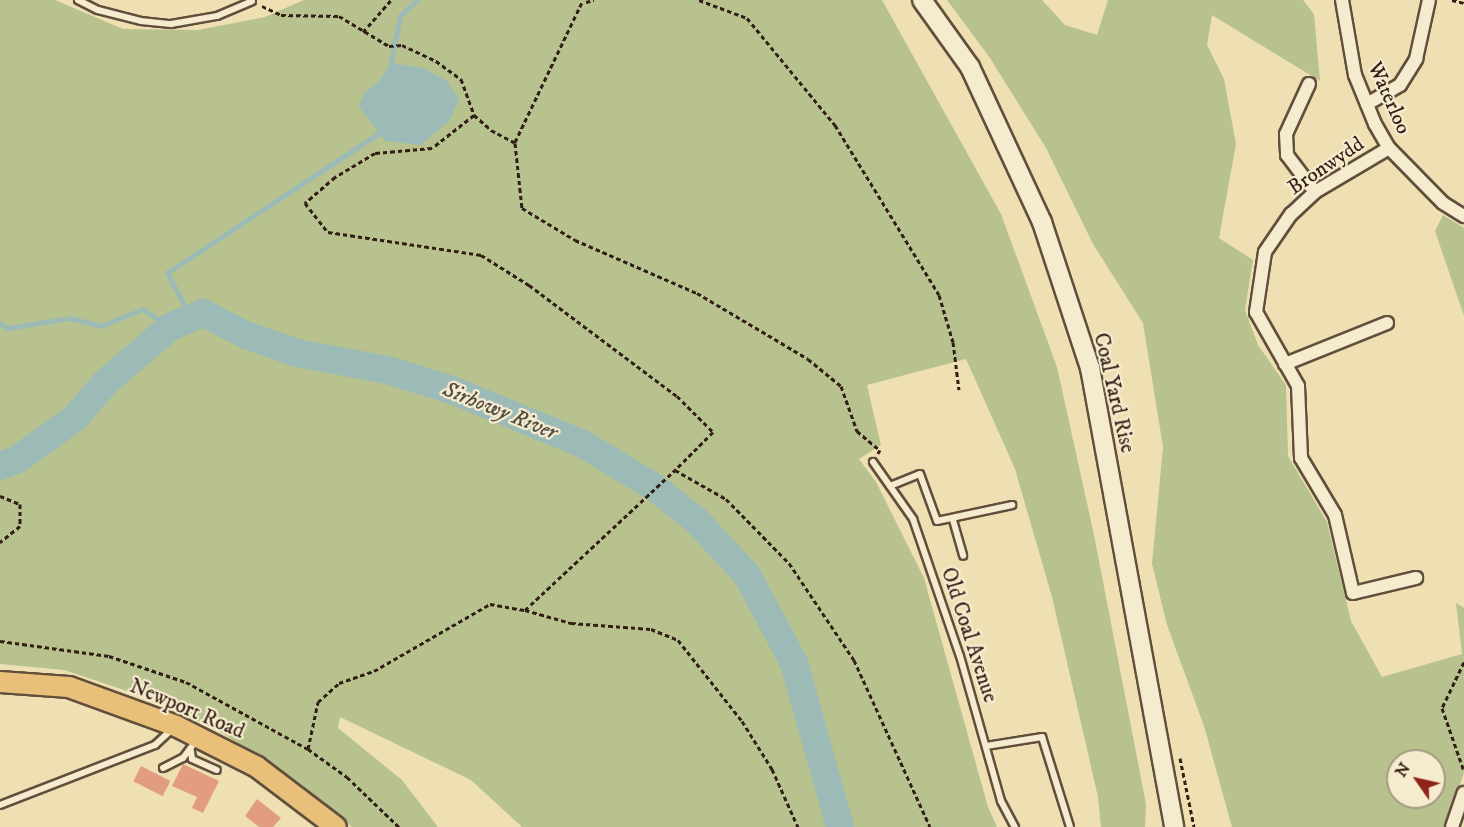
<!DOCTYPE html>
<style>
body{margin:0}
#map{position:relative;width:1464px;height:827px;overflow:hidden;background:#efe0b3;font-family:"IM FELL DW Pica",serif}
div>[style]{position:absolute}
.green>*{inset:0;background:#b7c28e}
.water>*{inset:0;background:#9dbbb6}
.stream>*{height:4.5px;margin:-2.25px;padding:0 2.25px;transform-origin:2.25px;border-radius:2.25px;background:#9dbbb6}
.river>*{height:28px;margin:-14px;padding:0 14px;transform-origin:14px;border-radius:14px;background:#9dbbb6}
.building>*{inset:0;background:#e29d80;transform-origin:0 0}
.path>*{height:3px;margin-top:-1.5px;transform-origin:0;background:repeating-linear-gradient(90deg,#331e15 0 4.5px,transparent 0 7.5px)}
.roads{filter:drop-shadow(2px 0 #624e3c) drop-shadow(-2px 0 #624e3c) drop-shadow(0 2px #624e3c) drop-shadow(0 -2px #624e3c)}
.lane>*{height:6px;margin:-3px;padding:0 3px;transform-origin:3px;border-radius:3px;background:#f5ebce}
.street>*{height:12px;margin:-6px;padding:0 6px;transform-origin:6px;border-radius:6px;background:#f5ebce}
.secondary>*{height:18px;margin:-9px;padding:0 9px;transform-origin:9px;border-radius:9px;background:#f5ebce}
.primary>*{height:20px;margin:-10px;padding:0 10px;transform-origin:10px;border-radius:10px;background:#e8c07a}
span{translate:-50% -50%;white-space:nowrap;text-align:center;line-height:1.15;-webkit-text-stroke:4.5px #f5ebce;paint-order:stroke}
.street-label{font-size:21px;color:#331e15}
.water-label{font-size:22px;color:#534d45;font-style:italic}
.north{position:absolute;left:1386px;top:749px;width:60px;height:60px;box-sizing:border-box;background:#f5ebce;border:2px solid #a79984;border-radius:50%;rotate:304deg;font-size:16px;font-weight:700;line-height:24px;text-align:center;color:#331e15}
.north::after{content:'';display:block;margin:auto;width:21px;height:27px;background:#8f2418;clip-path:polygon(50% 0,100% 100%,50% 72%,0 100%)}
</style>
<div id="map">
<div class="green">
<div style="clip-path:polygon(0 0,55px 0,123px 29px,198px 30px,265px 17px,304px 0,882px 0,1001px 214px,1057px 367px,1094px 535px,1146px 804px,1145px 827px,1101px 827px,1098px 797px,1052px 597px,1015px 469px,966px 359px,867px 385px,881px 445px,859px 459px,876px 482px,924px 578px,988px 807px,997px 827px,522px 827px,471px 780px,340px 717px,338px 728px,402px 780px,438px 827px,352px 827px,275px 767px,217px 730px,157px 701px,64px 670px,0 664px)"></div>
<div style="clip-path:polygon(evenodd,947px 0,1042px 0,1065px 25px,1097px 35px,1108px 0,1303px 0,1314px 14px,1320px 81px,1212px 15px,1207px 45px,1224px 79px,1236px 144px,1219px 238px,1253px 260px,1245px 310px,1258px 345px,1286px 385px,1288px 456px,1327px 522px,1351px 621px,1382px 677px,1462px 654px,1456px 603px,1464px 608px,1464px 773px,1445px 827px,1232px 827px,1204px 726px,1167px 625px,1152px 564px,1163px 447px,1143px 323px,1093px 244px,1046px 148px,990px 58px,947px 0,1398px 761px,1434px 761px,1434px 797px,1398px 797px,1398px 761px)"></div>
<div style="clip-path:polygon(1443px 215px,1464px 228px,1464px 316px,1435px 231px)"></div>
</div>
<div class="water">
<div style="clip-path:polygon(391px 63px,424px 68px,448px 82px,459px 100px,449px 121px,421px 145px,385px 141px,359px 107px,364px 93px,378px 82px)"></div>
</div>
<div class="stream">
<div style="left:390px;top:67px;width:52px;rotate:-78.9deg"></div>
<div style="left:400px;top:16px;width:23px;rotate:-43deg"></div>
<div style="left:191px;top:318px;width:51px;rotate:-118.1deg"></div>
<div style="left:167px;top:273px;width:253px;rotate:-33.4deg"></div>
<div style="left:378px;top:134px;width:6px;rotate:-81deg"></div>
<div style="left:0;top:323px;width:9px;rotate:36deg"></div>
<div style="left:7px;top:328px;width:65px;rotate:-8.9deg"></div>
<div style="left:71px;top:318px;width:31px;rotate:15deg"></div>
<div style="left:101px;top:326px;width:45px;rotate:-22deg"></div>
<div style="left:143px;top:309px;width:32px;rotate:34deg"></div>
</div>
<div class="river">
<div style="left:0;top:466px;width:19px;rotate:-21deg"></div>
<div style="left:18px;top:459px;width:70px;rotate:-35.7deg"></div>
<div style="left:75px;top:418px;width:48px;rotate:-49.3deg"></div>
<div style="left:106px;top:382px;width:84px;rotate:-40.7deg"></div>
<div style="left:170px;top:327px;width:36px;rotate:-23deg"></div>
<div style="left:203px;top:313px;width:48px;rotate:27.1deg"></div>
<div style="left:246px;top:335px;width:54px;rotate:19.4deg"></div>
<div style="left:297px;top:353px;width:92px;rotate:10.7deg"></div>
<div style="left:387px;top:370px;width:68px;rotate:17.1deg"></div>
<div style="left:452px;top:390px;width:142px;rotate:22.4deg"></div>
<div style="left:583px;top:444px;width:83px;rotate:31.2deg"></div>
<div style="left:654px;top:487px;width:55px;rotate:38.3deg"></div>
<div style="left:697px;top:521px;width:74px;rotate:47.2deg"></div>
<div style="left:747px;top:575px;width:100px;rotate:61.9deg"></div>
<div style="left:794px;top:663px;width:170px;rotate:74.3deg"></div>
</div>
<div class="building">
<div style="clip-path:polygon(183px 764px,219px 781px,203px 813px,192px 808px,197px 797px,172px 786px)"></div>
<div style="left:141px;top:766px;width:33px;height:17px;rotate:27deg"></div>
<div style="clip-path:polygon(257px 799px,281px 818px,273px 827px,259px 827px,245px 816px)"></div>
</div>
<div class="path">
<div style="left:699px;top:0;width:51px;rotate:20.6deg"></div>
<div style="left:747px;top:18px;width:139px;rotate:50.6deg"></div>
<div style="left:835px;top:125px;width:199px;rotate:58.5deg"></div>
<div style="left:939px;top:295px;width:49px;rotate:73.4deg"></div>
<div style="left:953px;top:342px;width:48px;rotate:82.9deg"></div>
<div style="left:1452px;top:0;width:12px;rotate:14deg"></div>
<div style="left:586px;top:2px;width:8px;rotate:-14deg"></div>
<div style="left:262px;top:6px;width:21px;rotate:25deg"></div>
<div style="left:281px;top:15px;width:58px;rotate:1deg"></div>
<div style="left:339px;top:16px;width:58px;rotate:31deg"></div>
<div style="left:389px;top:46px;width:13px;rotate:-4deg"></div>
<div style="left:402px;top:45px;width:38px;rotate:25deg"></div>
<div style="left:436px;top:61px;width:31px;rotate:36deg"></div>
<div style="left:461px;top:79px;width:38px;rotate:70deg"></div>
<div style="left:474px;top:115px;width:53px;rotate:141.8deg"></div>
<div style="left:432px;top:148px;width:57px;rotate:175deg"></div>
<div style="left:375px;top:153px;width:47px;rotate:149deg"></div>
<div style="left:335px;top:177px;width:40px;rotate:139deg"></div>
<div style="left:305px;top:203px;width:37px;rotate:52deg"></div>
<div style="left:328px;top:232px;width:155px;rotate:8.5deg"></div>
<div style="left:481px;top:255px;width:57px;rotate:32deg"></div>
<div style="left:529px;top:285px;width:185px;rotate:36.9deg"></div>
<div style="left:677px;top:396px;width:51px;rotate:45deg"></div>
<div style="left:713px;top:432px;width:54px;rotate:135deg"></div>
<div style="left:363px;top:32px;width:43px;rotate:-48.8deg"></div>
<div style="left:474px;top:115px;width:23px;rotate:41deg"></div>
<div style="left:491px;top:130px;width:27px;rotate:28deg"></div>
<div style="left:515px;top:143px;width:65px;rotate:83.9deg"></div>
<div style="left:522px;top:208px;width:62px;rotate:31.1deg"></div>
<div style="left:575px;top:240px;width:133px;rotate:23.5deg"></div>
<div style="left:697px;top:293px;width:129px;rotate:30.7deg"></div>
<div style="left:808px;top:359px;width:43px;rotate:39.3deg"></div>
<div style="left:841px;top:386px;width:48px;rotate:70.4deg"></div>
<div style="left:857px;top:431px;width:30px;rotate:40deg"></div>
<div style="left:880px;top:450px;width:4px;rotate:124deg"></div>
<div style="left:515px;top:142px;width:157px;rotate:-64.4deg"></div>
<div style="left:0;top:496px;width:22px;rotate:22deg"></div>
<div style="left:20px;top:504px;width:22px;rotate:90deg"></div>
<div style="left:20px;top:526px;width:26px;rotate:141deg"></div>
<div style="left:525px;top:610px;width:48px;rotate:15.8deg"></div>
<div style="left:571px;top:623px;width:80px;rotate:4.3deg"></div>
<div style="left:651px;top:629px;width:29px;rotate:22deg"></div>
<div style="left:678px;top:640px;width:103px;rotate:51.7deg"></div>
<div style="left:742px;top:721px;width:57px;rotate:58deg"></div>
<div style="left:772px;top:769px;width:64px;rotate:65.9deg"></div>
<div style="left:0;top:641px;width:110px;rotate:7.8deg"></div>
<div style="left:109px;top:656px;width:81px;rotate:18.7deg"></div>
<div style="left:186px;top:682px;width:139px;rotate:28.8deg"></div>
<div style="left:308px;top:749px;width:48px;rotate:35.7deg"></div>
<div style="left:347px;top:777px;width:72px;rotate:43.9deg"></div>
<div style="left:1464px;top:662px;width:51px;rotate:115.6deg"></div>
<div style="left:1442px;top:708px;width:67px;rotate:70.8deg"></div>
<div style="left:308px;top:749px;width:48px;rotate:-78deg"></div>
<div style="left:318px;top:702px;width:28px;rotate:-42deg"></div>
<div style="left:339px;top:683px;width:37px;rotate:-19deg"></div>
<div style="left:374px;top:671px;width:134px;rotate:-30deg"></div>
<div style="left:490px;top:604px;width:36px;rotate:10deg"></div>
<div style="left:525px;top:610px;width:205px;rotate:-43deg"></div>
<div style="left:675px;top:470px;width:59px;rotate:29.6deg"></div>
<div style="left:726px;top:499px;width:90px;rotate:45.5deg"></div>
<div style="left:789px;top:563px;width:117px;rotate:56.2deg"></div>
<div style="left:854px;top:660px;width:183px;rotate:65.5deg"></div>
<div style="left:1180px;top:758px;width:70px;rotate:78.5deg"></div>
</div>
<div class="roads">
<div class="lane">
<div style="left:78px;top:0;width:22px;rotate:27deg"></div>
<div style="left:98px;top:10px;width:44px;rotate:14.3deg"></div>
<div style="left:141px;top:21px;width:30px;rotate:6deg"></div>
<div style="left:171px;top:24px;width:47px;rotate:-9.9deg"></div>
<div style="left:217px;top:16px;width:38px;rotate:-23deg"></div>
<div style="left:873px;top:462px;width:70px;rotate:54.9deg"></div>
<div style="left:913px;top:519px;width:145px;rotate:71.1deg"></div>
<div style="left:960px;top:656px;width:151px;rotate:74.2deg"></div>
<div style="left:1001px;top:801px;width:30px;rotate:62deg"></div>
<div style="left:890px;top:486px;width:32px;rotate:-22deg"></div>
<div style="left:920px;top:474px;width:50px;rotate:70.1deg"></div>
<div style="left:937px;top:521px;width:77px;rotate:-12deg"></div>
<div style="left:953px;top:520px;width:37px;rotate:74deg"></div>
<div style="left:986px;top:746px;width:57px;rotate:-9.1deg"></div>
<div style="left:1042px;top:737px;width:94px;rotate:72.7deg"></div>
<div style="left:191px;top:751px;width:8px;rotate:83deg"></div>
<div style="left:192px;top:759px;width:27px;rotate:24deg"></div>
<div style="left:163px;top:768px;width:22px;rotate:-27deg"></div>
<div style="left:183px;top:758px;width:21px;rotate:-53deg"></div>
<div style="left:0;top:805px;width:166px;rotate:-21.2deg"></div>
<div style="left:155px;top:745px;width:25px;rotate:-43deg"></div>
</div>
<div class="street">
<div style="left:1342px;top:0;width:76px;rotate:80.2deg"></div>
<div style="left:1355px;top:75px;width:53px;rotate:67.8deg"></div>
<div style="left:1375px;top:124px;width:28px;rotate:60deg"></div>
<div style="left:1389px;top:148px;width:77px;rotate:45.5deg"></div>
<div style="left:1443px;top:203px;width:25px;rotate:32deg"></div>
<div style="left:1309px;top:84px;width:55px;rotate:114.7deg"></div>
<div style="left:1286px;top:134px;width:21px;rotate:87deg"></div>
<div style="left:1287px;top:155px;width:46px;rotate:52.9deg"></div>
<div style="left:1367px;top:104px;width:38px;rotate:-30deg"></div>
<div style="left:1400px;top:85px;width:31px;rotate:-58deg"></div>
<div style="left:1416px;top:59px;width:60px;rotate:-77.6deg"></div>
<div style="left:1389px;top:148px;width:86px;rotate:149.3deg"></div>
<div style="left:1315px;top:192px;width:33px;rotate:137deg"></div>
<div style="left:1291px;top:214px;width:46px;rotate:124.4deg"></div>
<div style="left:1265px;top:252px;width:61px;rotate:98.5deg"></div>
<div style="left:1256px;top:312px;width:85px;rotate:60.4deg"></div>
<div style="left:1298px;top:386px;width:72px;rotate:87.6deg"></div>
<div style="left:1301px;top:458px;width:66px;rotate:59.2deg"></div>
<div style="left:1335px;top:515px;width:80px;rotate:77deg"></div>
<div style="left:1353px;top:593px;width:65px;rotate:-13.4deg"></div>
<div style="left:1285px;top:364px;width:110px;rotate:-21.9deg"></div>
<div style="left:1452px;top:827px;width:36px;rotate:-71deg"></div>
</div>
<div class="secondary">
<div style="left:922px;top:0;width:82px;rotate:54.4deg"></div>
<div style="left:970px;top:67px;width:171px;rotate:65.1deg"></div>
<div style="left:1042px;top:222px;width:154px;rotate:71.8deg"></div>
<div style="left:1090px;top:368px;width:467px;rotate:79.6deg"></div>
</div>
<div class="primary">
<div style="left:0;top:682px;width:69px;rotate:4.1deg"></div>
<div style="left:69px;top:687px;width:114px;rotate:20deg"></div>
<div style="left:176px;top:726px;width:91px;rotate:26.8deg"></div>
<div style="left:257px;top:767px;width:99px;rotate:37.2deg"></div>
</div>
</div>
<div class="street-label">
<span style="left:1389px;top:98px;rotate:66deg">Waterloo</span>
<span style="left:1326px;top:166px;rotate:-34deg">Bronwydd</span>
<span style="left:1114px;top:393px;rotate:77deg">Coal Yard Rise</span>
<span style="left:969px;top:635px;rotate:72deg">Old Coal Avenue</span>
<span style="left:187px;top:709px;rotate:23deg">Newport Road</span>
</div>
<div class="water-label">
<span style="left:500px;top:411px;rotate:22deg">Sirhowy River</span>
</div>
<div class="north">N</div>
</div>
